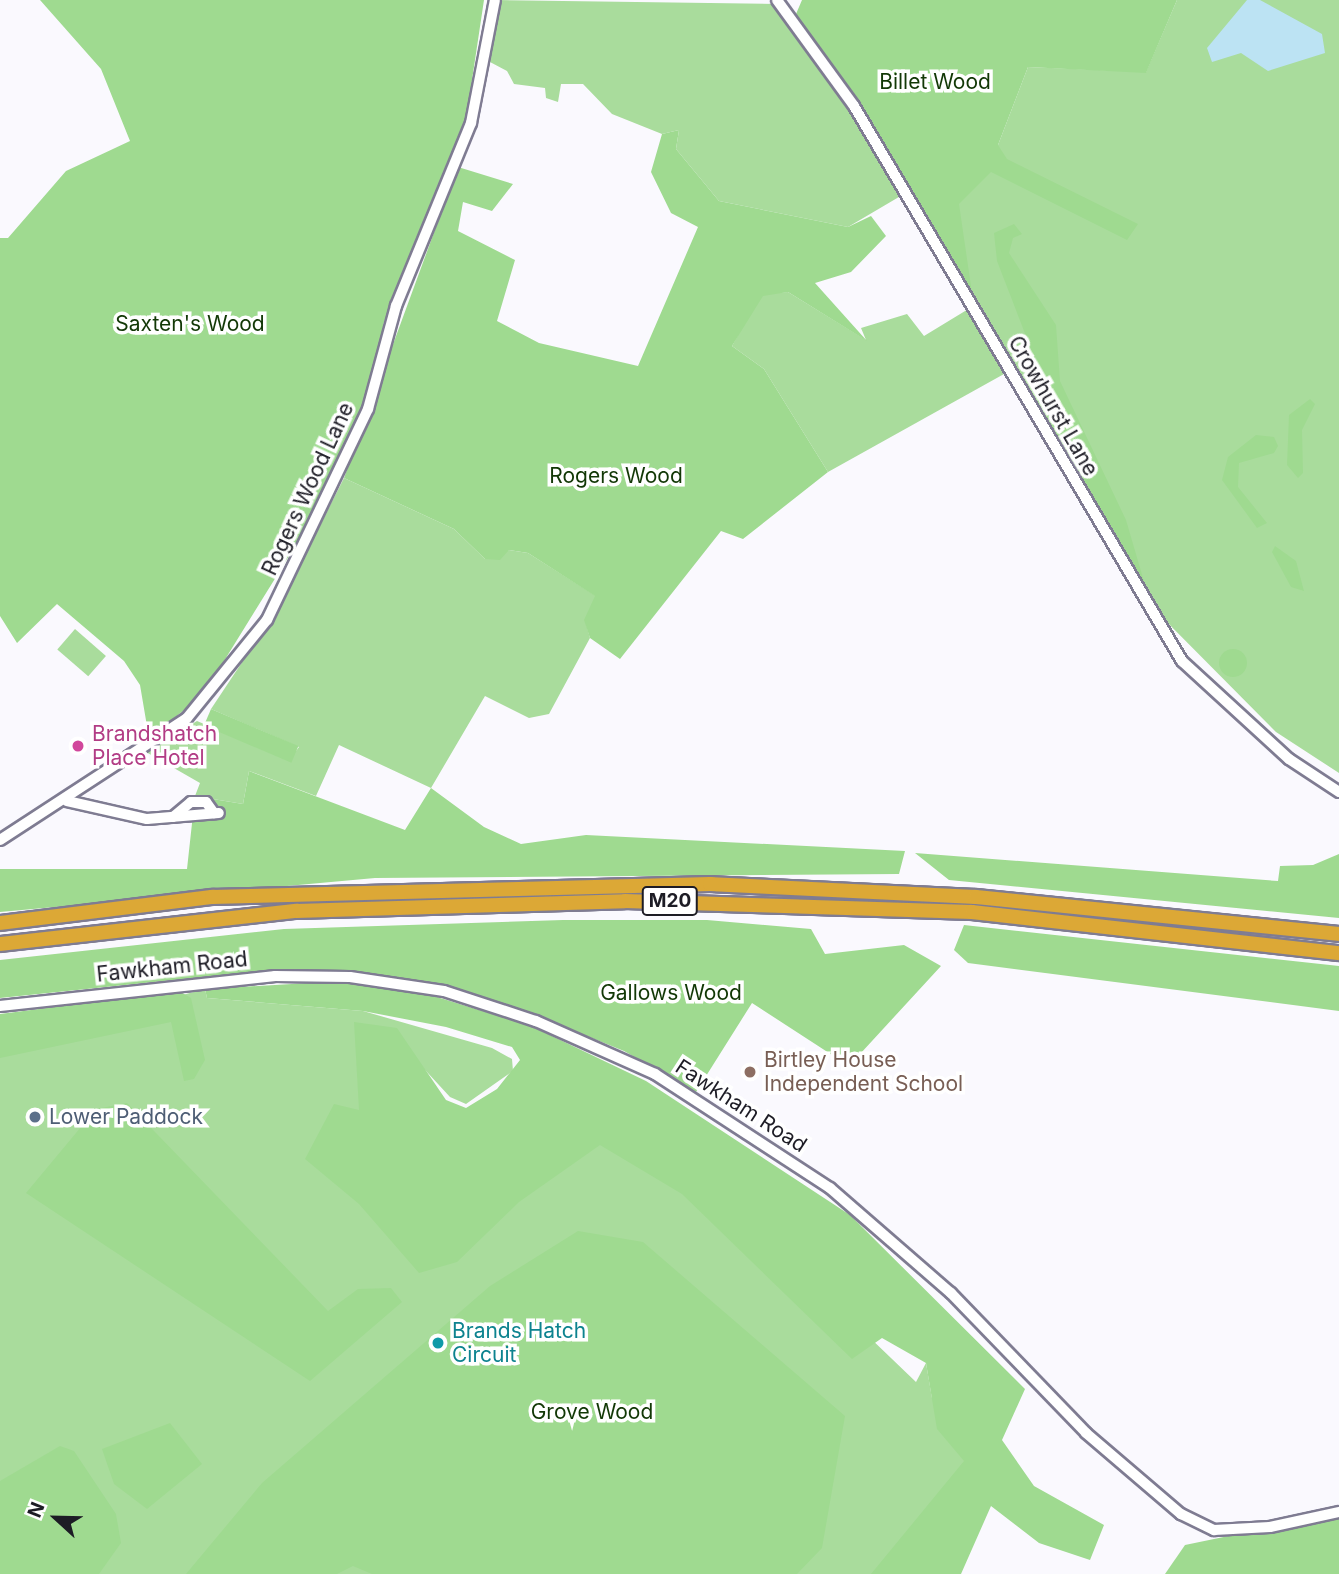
<!DOCTYPE html>
<style>
body{margin:0}
#map{position:relative;width:1339px;height:1574px;overflow:hidden;background:#faf9fe;font-family:Inter,sans-serif}
div>[style]{position:absolute}
.green>*{inset:0;background:#a9dc9c;transform-origin:0 0}
.forest>*{inset:0;background:#9fda90;transform-origin:0 0}
.round{border-radius:50%}
.water>*{inset:0;background:#bce3f3}
.roads{filter:drop-shadow(2px 0 #7f7c92) drop-shadow(-2px 0 #7f7c92) drop-shadow(0 2px #7f7c92) drop-shadow(0 -2px #7f7c92)}
.minor>*{height:10px;margin:-5px;padding:0 5px;transform-origin:5px;border-radius:5px;background:#fff}
.highway>*{height:14px;margin:-7px;padding:0 7px;transform-origin:7px;border-radius:7px;background:#dca836}
.dots>*{width:19px;height:19px;translate:-50% -50%;box-sizing:border-box;border:4px solid #fff;border-radius:50%}
span{translate:-50% -50%;white-space:nowrap;text-align:center;line-height:1.15;-webkit-text-stroke:7px #fff;paint-order:stroke}
.shield-label span{padding:2px 5px;background:#fff;border:2px solid;border-radius:5px;-webkit-text-stroke-width:0}
.shield-label{font-size:19px;color:#1d1c25;font-weight:700}
.park-label{font-size:21px;color:#123806}
.street-label{font-size:21px;color:#1d1c25}
.hotel-label{font-size:21px;color:#b23c85}
.left{translate:0 -50%;text-align:left}
.education-label{font-size:21px;color:#785e54}
.service-label{font-size:21px;color:#4e5e75}
.culture-label{font-size:21px;color:#0d838f}
.north{position:absolute;left:21px;top:1483px;width:70px;height:70px;-webkit-text-stroke:5px #fff;paint-order:stroke;rotate:292deg;font-size:19px;font-weight:700;line-height:28px;text-align:center;color:#1d1c25}
.north::after{content:'';display:block;margin:auto;width:24px;height:32px;background:#1d1c25;clip-path:polygon(50% 0,100% 100%,50% 72%,0 100%)}
</style>
<div id="map">
<div class="green">
<div style="clip-path:polygon(499px 0,777px 4px,904px 194px,848px 227px,719px 201px,676px 149px,679px 130px,662px 134px,612px 114px,583px 84px,561px 84px,558px 102px,546px 98px,545px 88px,514px 84px,507px 71px,490px 62px)"></div>
<div style="clip-path:polygon(1177px 0,1339px 0,1339px 773px,1276px 732px,1149px 604px,1053px 428px,936px 235px,998px 145px,1028px 67px,1146px 72px)"></div>
<div style="clip-path:polygon(788px 292px,866px 340px,861px 328px,907px 314px,924px 336px,970px 308px,1004px 374px,828px 472px,764px 369px,732px 346px,761px 294px)"></div>
<div style="clip-path:polygon(344px 478px,454px 529px,485px 559px,509px 550px,528px 553px,596px 596px,585px 620px,590px 638px,549px 714px,529px 718px,485px 696px,431px 788px,339px 745px,316px 796px,249px 771px,243px 804px,195px 796px,200px 783px,146px 752px,197px 721px,289px 760px,299px 747px,211px 709px,280px 605px)"></div>
<div style="left:75px;top:629px;width:41px;height:27px;rotate:41deg"></div>
<div style="clip-path:polygon(205px 989px,207px 998px,363px 1011px,492px 1048px,512px 1059px,513px 1071px,466px 1104px,450px 1097px,391px 1033px,361px 1117px,580px 1133px,742px 1215px,916px 1382px,926px 1363px,932px 1398px,977px 1463px,906px 1574px,0 1574px,0 1043px)"></div>
</div>
<div class="forest">
<div style="clip-path:polygon(40px 0,484px 0,466px 120px,384px 322px,366px 406px,328px 493px,203px 695px,149px 738px,140px 685px,124px 661px,57px 604px,17px 643px,0 616px,0 238px,8px 238px,66px 171px,130px 141px,101px 69px)"></div>
<div style="clip-path:polygon(802px 0,1177px 0,1146px 73px,1028px 67px,998px 145px,1007px 159px,1138px 224px,1127px 240px,991px 172px,959px 204px,972px 293px,796px 14px)"></div>
<div style="clip-path:polygon(679px 130px,676px 149px,719px 201px,848px 227px,871px 216px,886px 236px,851px 272px,815px 283px,867px 341px,788px 292px,763px 296px,732px 346px,764px 369px,828px 472px,743px 539px,721px 531px,620px 659px,590px 638px,584px 620px,595px 596px,528px 553px,509px 550px,500px 560px,485px 559px,454px 529px,344px 478px,458px 167px,513px 184px,492px 211px,463px 202px,458px 231px,515px 260px,497px 321px,539px 343px,638px 366px,698px 227px,671px 213px,651px 172px,662px 134px)"></div>
<div style="clip-path:polygon(1014px 224px,1022px 234px,1013px 238px,1009px 253px,1056px 325px,1060px 381px,1126px 520px,1150px 602px,1024px 381px,1031px 349px,997px 261px,994px 233px)"></div>
<div style="clip-path:polygon(1310px 399px,1315px 404px,1302px 430px,1303px 473px,1298px 478px,1287px 465px,1289px 415px)"></div>
<div style="clip-path:polygon(1256px 435px,1274px 437px,1278px 446px,1274px 453px,1239px 463px,1238px 487px,1267px 523px,1257px 528px,1222px 480px,1228px 457px)"></div>
<div style="clip-path:polygon(1275px 546px,1296px 561px,1304px 591px,1291px 587px,1272px 552px)"></div>
<div class="round" style="left:1219px;top:649px;width:28px;height:28px"></div>
<div style="left:211px;top:709px;width:95px;height:18px;rotate:23deg"></div>
<div style="clip-path:polygon(249px 771px,405px 830px,431px 788px,484px 827px,521px 844px,586px 835px,905px 851px,899px 874px,375px 878px,0 912px,0 869px,187px 869px,195px 796px,243px 804px)"></div>
<div style="clip-path:polygon(915px 853px,1278px 881px,1280px 866px,1313px 865px,1339px 854px,1339px 918px,949px 880px)"></div>
<div style="clip-path:polygon(563px 920px,707px 920px,811px 929px,825px 954px,904px 945px,941px 966px,849px 1066px,752px 1003px,696px 1092px,624px 1051px,540px 1017px,446px 986px,356px 972px,212px 976px,0 998px,0 960px,284px 929px)"></div>
<div style="clip-path:polygon(964px 925px,1339px 966px,1339px 1011px,968px 963px,954px 950px)"></div>
<div style="clip-path:polygon(342px 981px,437px 997px,531px 1026px,646px 1081px,850px 1215px,1025px 1389px,1002px 1440px,1034px 1486px,1104px 1525px,1090px 1560px,1039px 1543px,991px 1506px,961px 1574px,871px 1574px,964px 1461px,937px 1429px,926px 1363px,882px 1338px,852px 1359px,682px 1194px,600px 1145px,519px 1202px,457px 1262px,419px 1273px,359px 1204px,305px 1159px,334px 1104px,359px 1110px,354px 1022px,397px 1028px,446px 1100px,466px 1108px,497px 1089px,520px 1060px,512px 1047px,446px 1027px,363px 1011px,207px 998px,205px 989px)"></div>
<div style="clip-path:polygon(179px 991px,191px 998px,205px 1060px,194px 1079px,184px 1081px,171px 1022px,0 1058px,0 1014px)"></div>
<div style="clip-path:polygon(127px 1103px,328px 1311px,358px 1289px,391px 1288px,402px 1302px,310px 1381px,26px 1193px,96px 1109px)"></div>
<div style="clip-path:polygon(578px 1231px,643px 1242px,845px 1416px,822px 1548px,797px 1574px,372px 1574px,353px 1566px,337px 1574px,186px 1574px,262px 1483px,490px 1286px)"></div>
<div style="clip-path:polygon(170px 1423px,202px 1464px,147px 1509px,114px 1484px,102px 1449px)"></div>
<div style="clip-path:polygon(60px 1446px,74px 1451px,116px 1514px,121px 1543px,99px 1574px,0 1574px,0 1481px)"></div>
<div style="clip-path:polygon(1339px 1513px,1339px 1574px,1165px 1574px,1185px 1545px)"></div>
</div>
<div class="water">
<div style="clip-path:polygon(1247px 0,1260px 0,1322px 34px,1325px 53px,1268px 71px,1241px 53px,1212px 62px,1207px 48px)"></div>
</div>
<div class="roads">
<div class="minor">
<div style="left:777px;top:0;width:131px;rotate:54deg"></div>
<div style="left:854px;top:106px;width:645px;rotate:59.42deg"></div>
<div style="left:1182px;top:661px;width:145px;rotate:42.5deg"></div>
<div style="left:1289px;top:759px;width:60px;rotate:33.4deg"></div>
<div style="left:67px;top:801px;width:82px;rotate:12.7deg"></div>
<div style="left:147px;top:819px;width:72px;rotate:-4.8deg"></div>
<div style="left:173px;top:817px;width:23px;rotate:-40deg"></div>
<div style="left:191px;top:802px;width:15px"></div>
<div style="left:206px;top:802px;width:14px;rotate:54deg"></div>
<div style="left:0;top:840px;width:223px;rotate:-33.1deg"></div>
<div style="left:187px;top:718px;width:127px;rotate:-50.8deg"></div>
<div style="left:267px;top:620px;width:234px;rotate:-64.4deg"></div>
<div style="left:368px;top:409px;width:107px;rotate:-74.8deg"></div>
<div style="left:396px;top:306px;width:198px;rotate:-67.7deg"></div>
<div style="left:471px;top:123px;width:125px;rotate:-79deg"></div>
<div style="left:0;top:1006px;width:277px;rotate:-6.2deg"></div>
<div style="left:275px;top:976px;width:75px;rotate:0.8deg"></div>
<div style="left:350px;top:977px;width:95px;rotate:8.5deg"></div>
<div style="left:444px;top:991px;width:97px;rotate:18.1deg"></div>
<div style="left:536px;top:1021px;width:130px;rotate:24deg"></div>
<div style="left:655px;top:1074px;width:209px;rotate:33.1deg"></div>
<div style="left:830px;top:1188px;width:160px;rotate:41deg"></div>
<div style="left:951px;top:1293px;width:194px;rotate:46deg"></div>
<div style="left:1086px;top:1433px;width:125px;rotate:40.5deg"></div>
<div style="left:1181px;top:1514px;width:37px;rotate:26deg"></div>
<div style="left:1214px;top:1530px;width:56px;rotate:-3.1deg"></div>
<div style="left:1270px;top:1527px;width:71px;rotate:-12.3deg"></div>
</div>
<div class="highway">
<div style="left:0;top:923px;width:214px;rotate:-7deg"></div>
<div style="left:212px;top:897px;width:498px;rotate:-1.5deg"></div>
<div style="left:710px;top:884px;width:266px;rotate:2.8deg"></div>
<div style="left:976px;top:897px;width:365px;rotate:5.8deg"></div>
<div style="left:0;top:944px;width:298px;rotate:-6.4deg"></div>
<div style="left:296px;top:911px;width:329px;rotate:-1.7deg"></div>
<div style="left:625px;top:901px;width:347px;rotate:1.8deg"></div>
<div style="left:972px;top:912px;width:369px;rotate:6.4deg"></div>
</div>
</div>
<div class="dots">
<div style="left:78px;top:746px;background:#d1479c"></div>
<div style="left:750px;top:1072px;background:#8d6e63"></div>
<div style="left:35px;top:1117px;background:#5c6f8a"></div>
<div style="left:438px;top:1343px;background:#0f9aa8"></div>
</div>
<div class="shield-label">
<span style="left:670px;top:901px">M20</span>
</div>
<div class="park-label">
<span style="left:935px;top:82px">Billet Wood</span>
<span style="left:190px;top:324px">Saxten's Wood</span>
<span style="left:616px;top:476px">Rogers Wood</span>
<span style="left:671px;top:993px">Gallows Wood</span>
<span style="left:592px;top:1412px">Grove Wood</span>
</div>
<div class="street-label">
<span style="left:1053px;top:406px;rotate:60deg">Crowhurst Lane</span>
<span style="left:308px;top:489px;rotate:-65deg">Rogers Wood Lane</span>
<span style="left:172px;top:967px;rotate:-6deg">Fawkham Road</span>
<span style="left:741px;top:1106px;rotate:33deg">Fawkham Road</span>
</div>
<div class="hotel-label">
<span class="left" style="left:92px;top:746px">Brandshatch<br>Place Hotel</span>
</div>
<div class="education-label">
<span class="left" style="left:764px;top:1072px">Birtley House<br>Independent School</span>
</div>
<div class="service-label">
<span class="left" style="left:49px;top:1117px">Lower Paddock</span>
</div>
<div class="culture-label">
<span class="left" style="left:452px;top:1343px">Brands Hatch<br>Circuit</span>
</div>
<div class="north">N</div>
</div>
